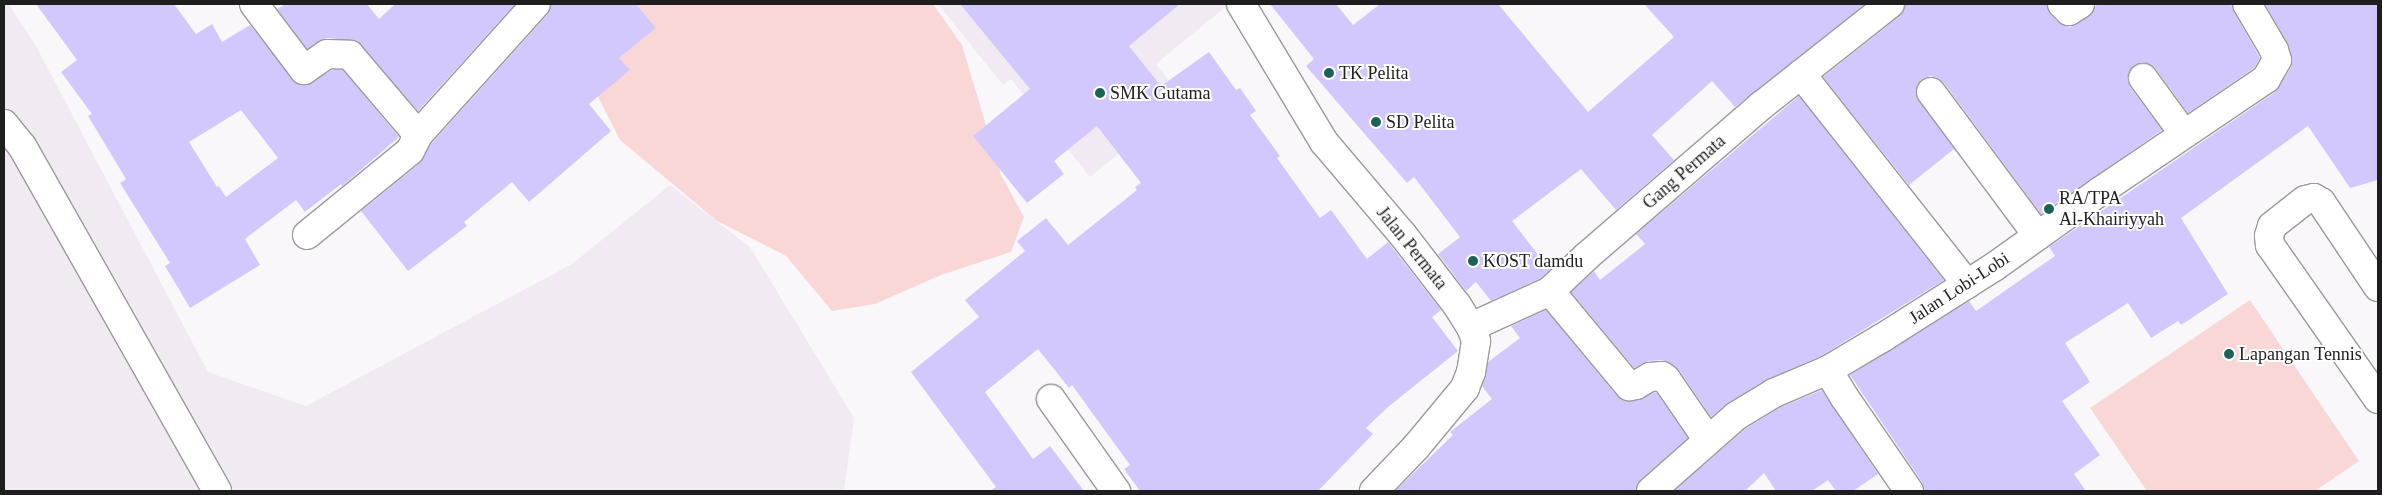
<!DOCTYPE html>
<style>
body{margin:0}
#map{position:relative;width:2382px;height:495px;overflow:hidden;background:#faf7fb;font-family:Georgia,serif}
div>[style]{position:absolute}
.built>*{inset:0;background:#f2eaf3}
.green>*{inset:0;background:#fad7d7}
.building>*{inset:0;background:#d3c8fe}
.roads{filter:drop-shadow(1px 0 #9c999d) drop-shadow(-1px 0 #9c999d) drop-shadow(0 1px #9c999d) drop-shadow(0 -1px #9c999d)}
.minor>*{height:28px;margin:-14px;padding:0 14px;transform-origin:14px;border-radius:14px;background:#fff}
.dots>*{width:14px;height:14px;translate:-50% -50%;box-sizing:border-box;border:2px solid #fff;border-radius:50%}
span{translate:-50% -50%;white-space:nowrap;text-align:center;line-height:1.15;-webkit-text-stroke:4px #fff;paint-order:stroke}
.poi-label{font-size:18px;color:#1f1e1f}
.left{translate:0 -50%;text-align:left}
.street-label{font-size:18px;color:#1f1e1f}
.frame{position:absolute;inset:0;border:5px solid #1f1e1f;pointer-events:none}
</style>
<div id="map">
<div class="built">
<div style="clip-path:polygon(4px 4px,9px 4px,36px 46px,208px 372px,306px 406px,572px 264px,670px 185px,750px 247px,854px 418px,844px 491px,4px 491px)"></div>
<div style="clip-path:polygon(938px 4px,1227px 4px,1228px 5px,1156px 64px,1185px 100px,1090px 177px,1011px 79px,1003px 85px)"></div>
</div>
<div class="green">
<div style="clip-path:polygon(596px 4px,933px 4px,962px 45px,1001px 175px,1024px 217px,1011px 252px,941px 275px,875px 304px,832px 311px,786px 256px,717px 221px,620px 140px,590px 81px,590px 17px)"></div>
<div style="clip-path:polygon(2250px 300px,2359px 461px,2315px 491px,2147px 491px,2090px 408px)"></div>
</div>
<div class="building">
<div style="clip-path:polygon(evenodd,36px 4px,174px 4px,196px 34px,212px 24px,222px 42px,250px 25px,297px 84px,306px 85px,332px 70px,343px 70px,399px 137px,342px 186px,341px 184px,305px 212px,296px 200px,245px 239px,260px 265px,190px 308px,165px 266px,170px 263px,120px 183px,126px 179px,88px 116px,92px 114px,61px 72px,77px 60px,36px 4px,241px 110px,278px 158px,226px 197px,219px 186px,217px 187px,189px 142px,241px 110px)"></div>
<div style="clip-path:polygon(286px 4px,367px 4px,379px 19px,395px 4px,515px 4px,418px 111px,357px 41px,327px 38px,307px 49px,277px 9px)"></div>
<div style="clip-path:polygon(551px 4px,636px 4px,656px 28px,619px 58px,630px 70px,589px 104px,611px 131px,529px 202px,512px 182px,464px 222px,467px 226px,408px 271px,361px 211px,420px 163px,431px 144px,548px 14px)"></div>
<div style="clip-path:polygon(960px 4px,1180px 4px,1129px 46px,1161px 86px,1209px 52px,1236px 90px,1240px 88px,1256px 111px,1250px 115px,1280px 156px,1277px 158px,1320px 218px,1331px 210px,1367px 259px,1388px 242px,1441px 310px,1432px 317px,1458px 351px,1388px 407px,1366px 428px,1373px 434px,1318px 491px,1140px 491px,1124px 469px,1130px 465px,1072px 385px,1069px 388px,1038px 349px,985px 392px,1033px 459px,1050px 446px,1084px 491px,990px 491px,996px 487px,911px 372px,979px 317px,965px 300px,1025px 251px,1017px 241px,1046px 218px,1068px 245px,1137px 190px,1135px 187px,1141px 183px,1097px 126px,1054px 161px,1064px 174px,1027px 203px,973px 136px,1030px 89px)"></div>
<div style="clip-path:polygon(1270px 4px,1336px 4px,1353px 25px,1380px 4px,1498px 4px,1588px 112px,1674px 37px,1644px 4px,1865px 4px,1735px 107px,1712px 81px,1652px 135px,1674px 160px,1616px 210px,1581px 169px,1512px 221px,1550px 270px,1541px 278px,1491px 301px,1476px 282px,1466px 291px,1438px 254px,1460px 237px,1414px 177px,1407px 183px,1306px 66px,1314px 59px)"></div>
<div style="clip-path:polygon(1905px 4px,2047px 4px,2051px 15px,2058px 22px,2070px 27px,2088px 17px,2097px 4px,2231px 4px,2234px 12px,2260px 58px,2254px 68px,2188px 113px,2155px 68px,2149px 64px,2142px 62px,2134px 65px,2129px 72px,2127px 79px,2130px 87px,2162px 130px,2041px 214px,1944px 83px,1938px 78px,1930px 76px,1921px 80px,1917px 86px,1916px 94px,1954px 149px,1909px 185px,1823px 77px,1900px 16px)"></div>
<div style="clip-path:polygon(2265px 4px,2378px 4px,2378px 180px,2350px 188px,2308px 126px,2181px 218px,2228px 294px,2181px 325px,2178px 321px,2151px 338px,2128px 303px,2065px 343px,2090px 382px,2062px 401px,2100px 455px,2074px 474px,2086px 491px,1924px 491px,1922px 482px,1850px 375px,1969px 301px,1976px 311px,2055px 256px,2049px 247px,2275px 92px,2291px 68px,2292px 56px,2287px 42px)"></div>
<div style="clip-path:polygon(1799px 96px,1944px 280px,1821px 356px,1766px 380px,1728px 403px,1711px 417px,1679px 370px,1671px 364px,1661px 360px,1649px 361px,1634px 368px,1571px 292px,1594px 271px,1600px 280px,1645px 244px,1636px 234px)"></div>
<div style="clip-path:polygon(1546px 310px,1617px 396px,1624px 401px,1631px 401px,1656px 392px,1688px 438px,1641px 479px,1636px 491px,1395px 491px,1453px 435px,1450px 432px,1492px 399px,1482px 386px,1488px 362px,1520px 338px,1511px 326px)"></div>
<div style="clip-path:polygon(1822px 390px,1878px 474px,1853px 491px,1836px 491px,1828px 480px,1812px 491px,1776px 491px,1764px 473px,1745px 491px,1674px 491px,1745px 429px,1781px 407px)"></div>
</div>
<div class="roads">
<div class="minor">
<div style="left:254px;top:4px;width:83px;rotate:52.9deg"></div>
<div style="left:304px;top:70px;width:28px;rotate:-35deg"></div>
<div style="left:327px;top:54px;width:23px;rotate:2deg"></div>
<div style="left:350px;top:55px;width:105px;rotate:49.6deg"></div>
<div style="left:418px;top:135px;width:176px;rotate:-48deg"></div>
<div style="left:1241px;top:4px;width:161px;rotate:59deg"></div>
<div style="left:1324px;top:142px;width:122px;rotate:49.7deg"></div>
<div style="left:1403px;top:235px;width:88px;rotate:52.4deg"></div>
<div style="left:1457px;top:305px;width:26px;rotate:58deg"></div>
<div style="left:1471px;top:327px;width:15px;rotate:70deg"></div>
<div style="left:1476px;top:341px;width:31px;rotate:99deg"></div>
<div style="left:1471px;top:372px;width:17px;rotate:111deg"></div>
<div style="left:1465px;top:388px;width:77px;rotate:129.7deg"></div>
<div style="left:1416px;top:447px;width:61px;rotate:133.7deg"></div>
<div style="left:2062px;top:4px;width:10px;rotate:45deg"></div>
<div style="left:2069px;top:11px;width:13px;rotate:-32deg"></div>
<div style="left:1801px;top:74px;width:268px;rotate:51.7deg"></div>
<div style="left:2143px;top:78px;width:69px;rotate:53.8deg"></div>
<div style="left:1931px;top:92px;width:179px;rotate:53.4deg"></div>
<div style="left:4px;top:124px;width:28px;rotate:51deg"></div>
<div style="left:22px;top:146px;width:396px;rotate:60.5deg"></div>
<div style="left:307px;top:235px;width:133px;rotate:-39.2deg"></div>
<div style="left:410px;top:151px;width:18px;rotate:-63deg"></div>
<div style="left:2378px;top:287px;width:102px;rotate:-123.8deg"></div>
<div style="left:2321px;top:202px;width:8px;rotate:-150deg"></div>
<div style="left:2314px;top:198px;width:9px;rotate:167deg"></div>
<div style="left:2305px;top:200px;width:42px;rotate:141.8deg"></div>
<div style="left:2272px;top:226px;width:10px;rotate:107deg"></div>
<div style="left:2269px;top:236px;width:9px;rotate:84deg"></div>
<div style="left:2270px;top:245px;width:188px;rotate:55deg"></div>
<div style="left:1550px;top:291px;width:124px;rotate:50.3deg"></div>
<div style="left:1629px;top:386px;width:7px;rotate:-8deg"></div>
<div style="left:1636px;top:385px;width:16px;rotate:-30deg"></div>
<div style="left:1650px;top:377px;width:12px;rotate:-5deg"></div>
<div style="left:1662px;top:376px;width:5px;rotate:37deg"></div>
<div style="left:1666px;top:379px;width:74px;rotate:55.5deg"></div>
<div style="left:1471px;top:327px;width:87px;rotate:-24.5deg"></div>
<div style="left:1550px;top:291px;width:51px;rotate:-43.4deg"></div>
<div style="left:1587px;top:256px;width:231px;rotate:-40.8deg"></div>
<div style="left:1762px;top:105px;width:163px;rotate:-38.3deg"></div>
<div style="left:1828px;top:370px;width:33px;rotate:59deg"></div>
<div style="left:1845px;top:398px;width:113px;rotate:55.5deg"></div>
<div style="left:1051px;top:399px;width:113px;rotate:54.8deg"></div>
<div style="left:1651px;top:491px;width:113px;rotate:-41.4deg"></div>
<div style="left:1736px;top:416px;width:44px;rotate:-31.2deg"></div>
<div style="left:1774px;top:393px;width:59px;rotate:-23.1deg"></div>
<div style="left:1828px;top:370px;width:63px;rotate:-30.7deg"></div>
<div style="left:1882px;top:338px;width:133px;rotate:-32.4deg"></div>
<div style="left:1994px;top:267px;width:129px;rotate:-35.5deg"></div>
<div style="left:2099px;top:192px;width:202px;rotate:-34.1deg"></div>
<div style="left:2266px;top:79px;width:22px;rotate:-60deg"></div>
<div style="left:2277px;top:60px;width:10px;rotate:-107deg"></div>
<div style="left:2274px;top:50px;width:53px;rotate:-120.4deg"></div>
</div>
</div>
<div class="dots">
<div style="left:1329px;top:73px;background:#1b6359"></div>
<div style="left:1100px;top:93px;background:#1b6359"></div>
<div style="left:1376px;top:122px;background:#1b6359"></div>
<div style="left:2049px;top:209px;background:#1b6359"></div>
<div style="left:1473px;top:261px;background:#1b6359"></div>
<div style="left:2229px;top:354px;background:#1b6359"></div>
</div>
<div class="poi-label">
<span class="left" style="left:1339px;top:73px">TK Pelita</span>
<span class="left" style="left:1110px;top:93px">SMK Gutama</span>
<span class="left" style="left:1386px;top:122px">SD Pelita</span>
<span class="left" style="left:2059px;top:209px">RA/TPA<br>Al-Khairiyyah</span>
<span class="left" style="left:1483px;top:261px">KOST damdu</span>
<span class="left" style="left:2239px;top:354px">Lapangan Tennis</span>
</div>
<div class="street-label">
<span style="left:1684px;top:172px;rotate:-41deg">Gang Permata</span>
<span style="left:1412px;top:248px;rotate:51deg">Jalan Permata</span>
<span style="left:1959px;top:288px;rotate:-33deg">Jalan Lobi-Lobi</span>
</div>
<div class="frame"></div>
</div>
